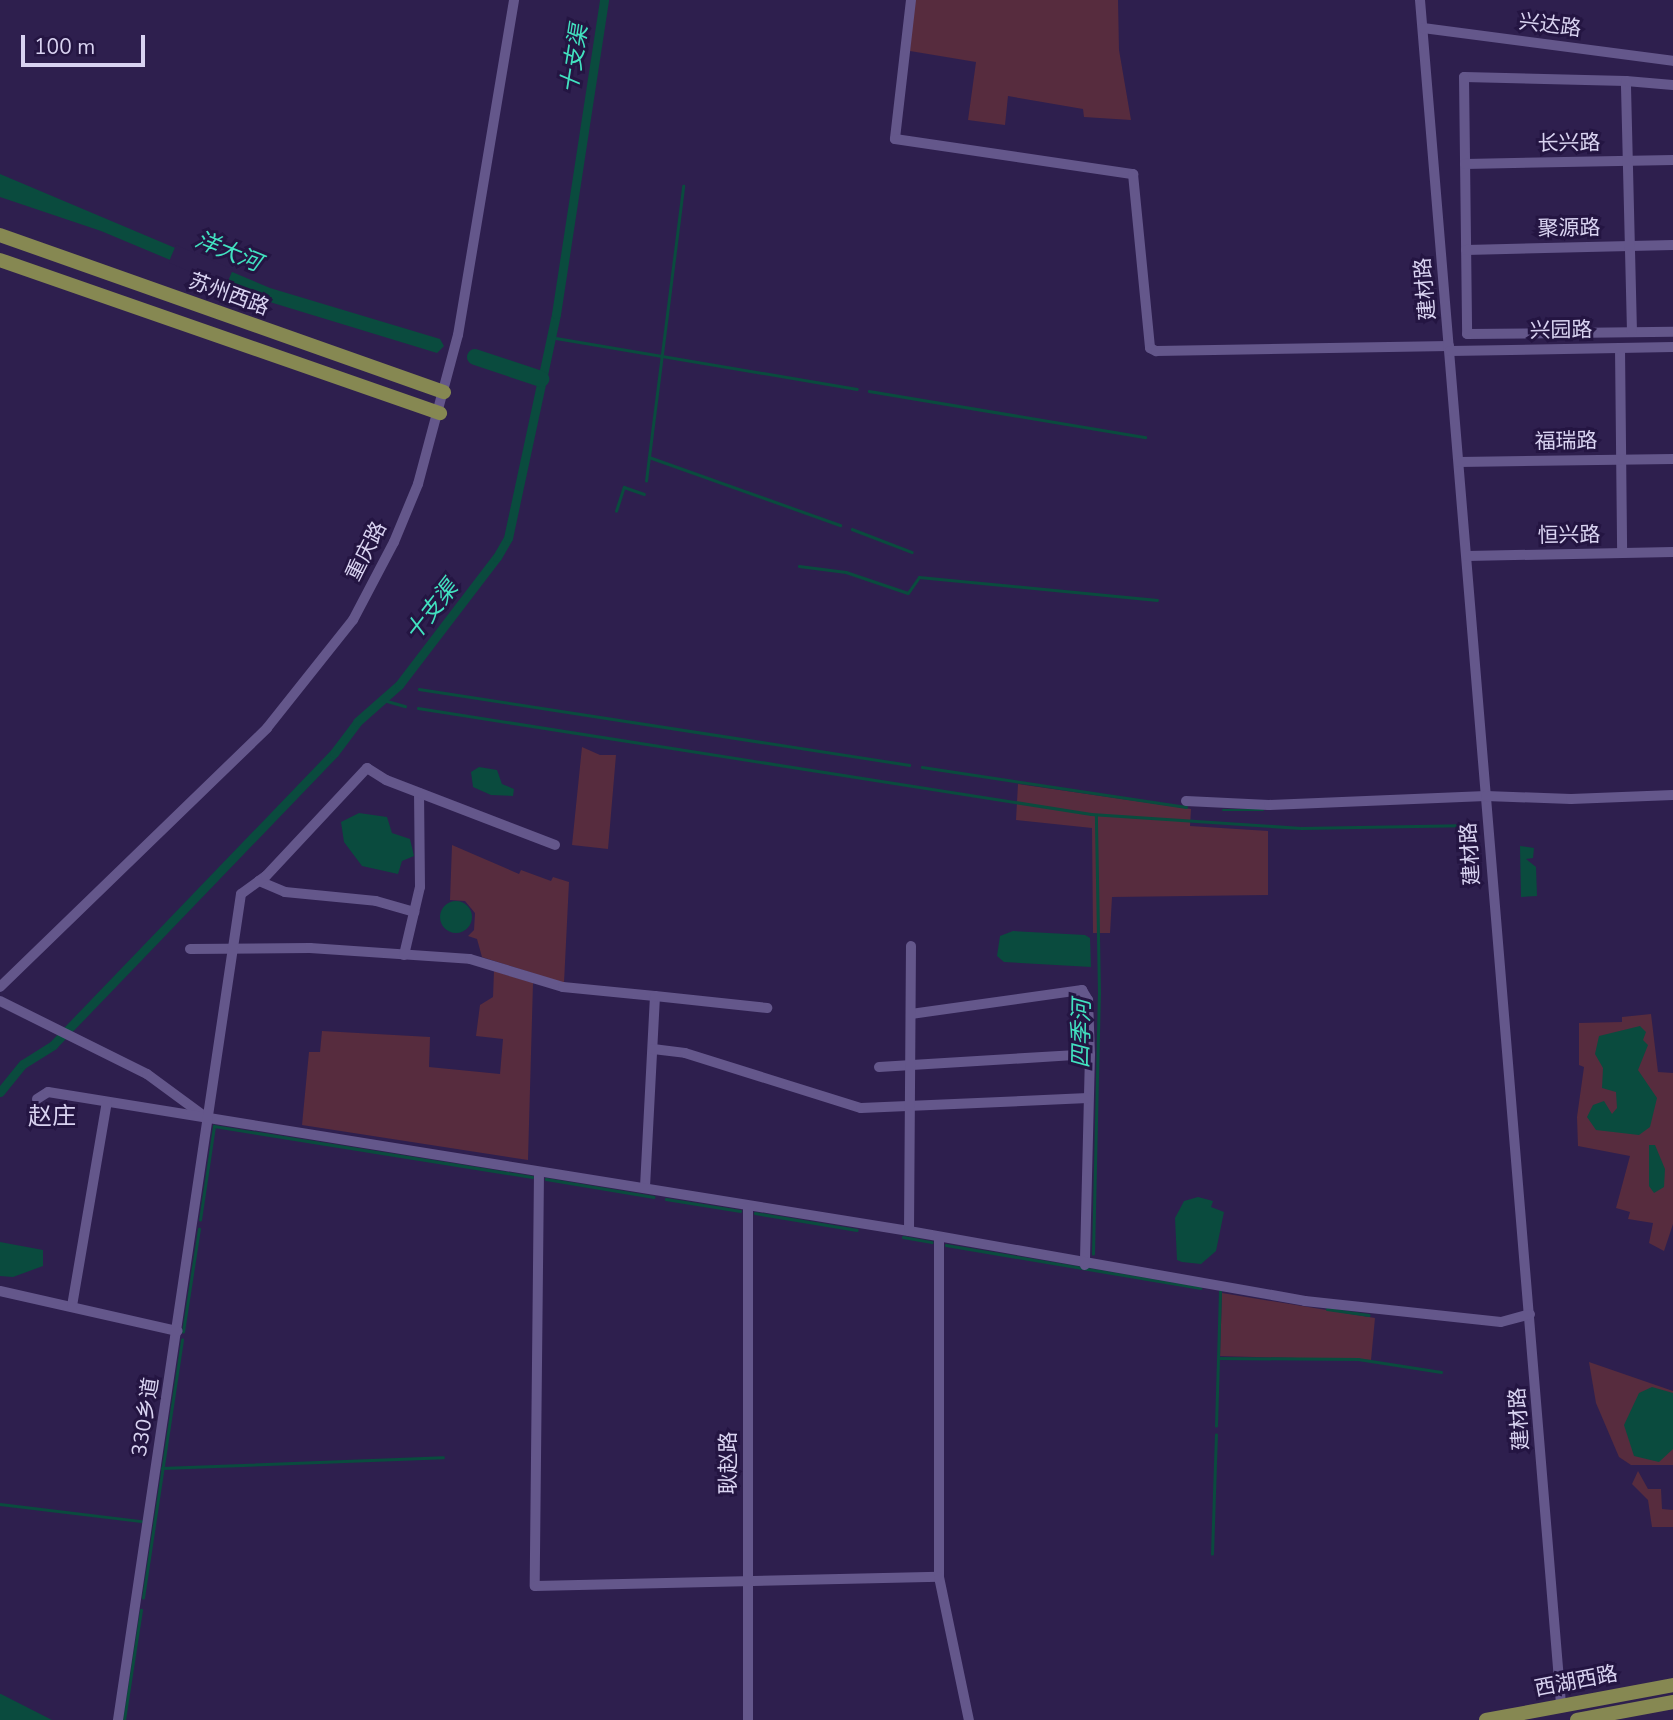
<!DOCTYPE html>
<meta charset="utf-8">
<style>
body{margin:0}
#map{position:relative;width:1673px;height:1720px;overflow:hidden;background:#2e1f4e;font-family:"Nunito Sans","Noto Sans SC",sans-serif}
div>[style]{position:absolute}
.green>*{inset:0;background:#572c3e}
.water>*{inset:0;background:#0a4b3e}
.round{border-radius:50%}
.pier>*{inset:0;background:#2e1f4e;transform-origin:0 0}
.stream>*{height:2.5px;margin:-1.25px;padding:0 1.25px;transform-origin:1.25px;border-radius:1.25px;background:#0a4b3e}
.canal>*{height:9px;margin:-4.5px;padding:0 4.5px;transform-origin:4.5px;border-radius:4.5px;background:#0a4b3e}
.river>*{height:16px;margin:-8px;padding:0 8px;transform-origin:8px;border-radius:8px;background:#0a4b3e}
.minor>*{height:10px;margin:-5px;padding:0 5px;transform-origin:5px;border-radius:5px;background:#64578b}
.major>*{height:14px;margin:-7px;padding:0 7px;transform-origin:7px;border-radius:7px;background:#868852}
span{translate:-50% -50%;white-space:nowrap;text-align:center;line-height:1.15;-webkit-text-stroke:6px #241542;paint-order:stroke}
.street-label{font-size:21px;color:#d9d3f1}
.water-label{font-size:23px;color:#42e2c0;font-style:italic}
.quarter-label{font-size:24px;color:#d9d3f1}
.scale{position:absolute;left:21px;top:35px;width:124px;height:32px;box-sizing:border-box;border:4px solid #d9d3f1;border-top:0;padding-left:9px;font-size:21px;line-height:24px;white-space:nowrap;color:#d9d3f1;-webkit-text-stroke:5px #241542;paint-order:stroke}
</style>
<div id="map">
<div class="green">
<div style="clip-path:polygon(913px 0,1118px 0,1119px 50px,1131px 120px,1084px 117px,1083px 109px,1008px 96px,1005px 125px,968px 120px,976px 62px,910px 51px)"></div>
<div style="clip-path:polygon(582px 747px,600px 755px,616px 755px,608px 849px,572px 845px)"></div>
<div style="clip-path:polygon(1018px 784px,1191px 809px,1190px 826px,1268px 831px,1268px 895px,1112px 897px,1110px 933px,1093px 933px,1092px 828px,1016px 820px)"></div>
<div style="clip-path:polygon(452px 845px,519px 874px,521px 870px,551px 881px,553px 877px,569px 882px,564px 983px,482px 957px,477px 939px,468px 936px,474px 930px,475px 913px,465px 901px,450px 900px)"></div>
<div style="clip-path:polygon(494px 971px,533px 983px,528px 1160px,302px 1125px,309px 1052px,320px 1052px,322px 1031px,430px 1037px,429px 1067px,500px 1074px,503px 1039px,476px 1036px,480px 1005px,493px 997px)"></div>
<div style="clip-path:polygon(1651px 1014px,1658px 1072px,1673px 1073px,1673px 1224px,1664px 1251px,1649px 1243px,1653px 1223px,1628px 1219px,1630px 1212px,1616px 1208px,1630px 1156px,1578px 1146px,1577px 1117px,1584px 1067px,1579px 1065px,1579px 1023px,1622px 1022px,1622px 1017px)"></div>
<div style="clip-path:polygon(1222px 1293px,1375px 1318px,1371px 1360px,1220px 1356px)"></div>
<div style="clip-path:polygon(1589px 1362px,1673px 1391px,1673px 1465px,1631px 1465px,1619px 1457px,1596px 1403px)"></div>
<div style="clip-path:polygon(1638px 1471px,1648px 1489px,1661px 1489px,1662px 1509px,1673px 1510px,1673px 1527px,1652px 1527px,1648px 1500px,1632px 1484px)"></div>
</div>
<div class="water">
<div style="clip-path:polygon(0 174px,270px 288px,440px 339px,444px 346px,437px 353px,273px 303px,101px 231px,0 197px)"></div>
<div style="clip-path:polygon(479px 767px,497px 770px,502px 784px,514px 789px,513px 796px,491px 795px,473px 787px,471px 772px)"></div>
<div style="clip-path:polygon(359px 813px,387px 817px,392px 833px,410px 839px,414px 856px,402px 861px,398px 874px,362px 866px,344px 842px,341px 822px)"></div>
<div style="clip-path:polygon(1520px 846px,1534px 848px,1533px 858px,1526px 859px,1536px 867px,1537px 896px,1521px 897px)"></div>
<div class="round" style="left:440px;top:901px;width:32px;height:32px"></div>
<div style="clip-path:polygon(1013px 931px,1085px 935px,1090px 938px,1091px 967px,1004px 962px,997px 956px,1000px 936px)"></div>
<div style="clip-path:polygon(1640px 1026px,1646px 1032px,1643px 1040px,1648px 1045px,1638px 1070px,1657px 1098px,1650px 1127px,1639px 1135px,1596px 1130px,1587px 1117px,1593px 1105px,1604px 1101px,1612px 1114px,1617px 1108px,1616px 1092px,1602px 1088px,1603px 1068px,1595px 1054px,1599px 1036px)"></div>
<div style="clip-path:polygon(1649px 1145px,1655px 1145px,1665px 1169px,1664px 1187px,1654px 1193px,1649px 1186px)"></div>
<div style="clip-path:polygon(1198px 1197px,1213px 1201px,1211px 1207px,1224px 1212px,1216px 1251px,1201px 1264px,1182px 1262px,1177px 1260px,1175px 1218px,1184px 1201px)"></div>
<div style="clip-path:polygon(0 1242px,43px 1250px,43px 1266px,13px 1277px,0 1276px)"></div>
<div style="clip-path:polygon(1652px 1387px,1673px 1393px,1673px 1449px,1659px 1462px,1634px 1456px,1624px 1425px,1639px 1393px)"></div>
<div style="clip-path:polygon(0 1694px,1px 1694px,52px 1720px,0 1720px)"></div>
</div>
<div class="pier">
<div style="left:176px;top:245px;width:62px;height:19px;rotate:23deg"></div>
</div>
<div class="stream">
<div style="left:550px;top:337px;width:311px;rotate:9.6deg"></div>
<div style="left:869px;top:391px;width:280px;rotate:9.5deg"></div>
<div style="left:649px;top:457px;width:273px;rotate:-82.8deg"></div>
<div style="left:646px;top:481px;width:24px;rotate:-83deg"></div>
<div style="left:649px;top:457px;width:203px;rotate:19.6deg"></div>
<div style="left:616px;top:511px;width:25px;rotate:-72deg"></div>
<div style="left:624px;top:487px;width:21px;rotate:19deg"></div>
<div style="left:852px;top:529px;width:64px;rotate:21deg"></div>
<div style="left:799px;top:566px;width:47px;rotate:7.3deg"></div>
<div style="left:846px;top:572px;width:65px;rotate:18.7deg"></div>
<div style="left:908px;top:593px;width:19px;rotate:-55deg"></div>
<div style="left:919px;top:577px;width:239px;rotate:5.5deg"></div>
<div style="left:419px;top:689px;width:496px;rotate:8.8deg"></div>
<div style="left:380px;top:699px;width:26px;rotate:16deg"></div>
<div style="left:418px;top:708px;width:681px;rotate:8.95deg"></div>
<div style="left:1091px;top:814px;width:210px;rotate:3.8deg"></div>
<div style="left:1301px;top:828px;width:173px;rotate:-1deg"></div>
<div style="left:922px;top:767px;width:267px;rotate:8.6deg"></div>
<div style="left:1223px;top:810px;width:40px"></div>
<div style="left:546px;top:1179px;width:109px;rotate:9.5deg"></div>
<div style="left:666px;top:1199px;width:75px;rotate:9.2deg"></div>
<div style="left:755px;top:1213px;width:103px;rotate:9.5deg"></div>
<div style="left:200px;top:1220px;width:95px;rotate:-81.5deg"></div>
<div style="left:214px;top:1126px;width:322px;rotate:9.1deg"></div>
<div style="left:903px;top:1237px;width:29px;rotate:10deg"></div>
<div style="left:946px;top:1245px;width:258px;rotate:9.6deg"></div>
<div style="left:1093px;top:1254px;width:260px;rotate:-88.7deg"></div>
<div style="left:1099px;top:994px;width:178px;rotate:-91deg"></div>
<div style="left:1327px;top:1309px;width:42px;rotate:8.1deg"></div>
<div style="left:183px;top:1332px;width:104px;rotate:-81.2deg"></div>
<div style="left:1218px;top:1358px;width:140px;rotate:0.4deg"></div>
<div style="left:1358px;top:1359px;width:84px;rotate:8.9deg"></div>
<div style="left:1216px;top:1426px;width:135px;rotate:-88.3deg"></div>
<div style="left:162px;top:1468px;width:281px;rotate:-2.2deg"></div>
<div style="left:0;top:1504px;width:142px;rotate:6.9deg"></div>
<div style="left:1212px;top:1554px;width:119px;rotate:-88.1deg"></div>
<div style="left:143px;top:1598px;width:261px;rotate:-81.4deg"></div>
<div style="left:124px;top:1720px;width:111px;rotate:-81.2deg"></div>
</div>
<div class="canal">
<div style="left:0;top:1092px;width:36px;rotate:-51deg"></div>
<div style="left:23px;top:1064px;width:36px;rotate:-32deg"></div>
<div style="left:53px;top:1045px;width:405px;rotate:-46.1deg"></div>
<div style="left:334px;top:753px;width:39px;rotate:-53deg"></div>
<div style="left:357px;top:722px;width:56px;rotate:-41.4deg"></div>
<div style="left:399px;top:685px;width:161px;rotate:-52.6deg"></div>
<div style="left:497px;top:557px;width:22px;rotate:-60deg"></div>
<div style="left:508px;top:538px;width:229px;rotate:-77.9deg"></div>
<div style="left:556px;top:314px;width:318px;rotate:-81.3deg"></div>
</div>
<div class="river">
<div style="left:475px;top:357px;width:70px;rotate:18.4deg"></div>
</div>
<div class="minor">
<div style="left:911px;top:0;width:140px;rotate:96.6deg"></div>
<div style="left:895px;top:139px;width:241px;rotate:8.4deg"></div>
<div style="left:1133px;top:174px;width:175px;rotate:84.4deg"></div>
<div style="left:1150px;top:348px;width:7px;rotate:27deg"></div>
<div style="left:1156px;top:351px;width:293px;rotate:-1deg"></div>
<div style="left:1420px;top:0;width:1711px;rotate:85.27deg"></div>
<div style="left:1423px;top:28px;width:252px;rotate:7.5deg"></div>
<div style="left:1626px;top:81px;width:162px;rotate:-178.6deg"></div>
<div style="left:1464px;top:77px;width:257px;rotate:89.3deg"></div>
<div style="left:1467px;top:334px;width:206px;rotate:-0.6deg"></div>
<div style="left:1465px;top:164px;width:208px;rotate:-1.1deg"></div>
<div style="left:1466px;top:250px;width:207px;rotate:-1.4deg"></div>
<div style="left:1632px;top:332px;width:251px;rotate:-91.4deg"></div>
<div style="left:1626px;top:81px;width:47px;rotate:4.9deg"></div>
<div style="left:1620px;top:348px;width:205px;rotate:89.4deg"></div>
<div style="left:1450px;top:351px;width:223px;rotate:-1deg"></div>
<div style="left:1459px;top:462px;width:214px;rotate:-0.8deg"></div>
<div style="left:1467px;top:556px;width:206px;rotate:-1.1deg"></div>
<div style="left:1186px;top:801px;width:83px;rotate:2.8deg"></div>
<div style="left:1269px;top:805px;width:217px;rotate:-2.4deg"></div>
<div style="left:1486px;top:796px;width:85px;rotate:2deg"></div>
<div style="left:1571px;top:799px;width:102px;rotate:-2.2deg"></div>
<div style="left:259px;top:881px;width:28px;rotate:23deg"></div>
<div style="left:285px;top:892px;width:91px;rotate:5.6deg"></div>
<div style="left:376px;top:901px;width:40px;rotate:16deg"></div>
<div style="left:190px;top:949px;width:120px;rotate:-0.5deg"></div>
<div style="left:310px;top:948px;width:160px;rotate:3.9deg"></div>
<div style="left:470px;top:959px;width:97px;rotate:16.8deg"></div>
<div style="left:563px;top:987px;width:92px;rotate:5.6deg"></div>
<div style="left:655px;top:996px;width:192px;rotate:93deg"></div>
<div style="left:404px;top:955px;width:70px;rotate:-76.8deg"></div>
<div style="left:420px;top:887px;width:94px;rotate:-90.6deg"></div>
<div style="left:0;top:987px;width:372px;rotate:-44.1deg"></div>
<div style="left:267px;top:728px;width:138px;rotate:-51.5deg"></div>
<div style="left:353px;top:620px;width:88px;rotate:-62.3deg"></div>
<div style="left:394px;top:542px;width:63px;rotate:-67.5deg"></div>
<div style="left:418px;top:484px;width:154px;rotate:-75deg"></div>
<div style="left:458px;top:335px;width:340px;rotate:-80.5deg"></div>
<div style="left:655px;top:996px;width:113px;rotate:6.1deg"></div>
<div style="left:0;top:1001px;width:164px;rotate:26.4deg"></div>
<div style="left:147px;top:1074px;width:76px;rotate:36.4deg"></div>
<div style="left:911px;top:1014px;width:173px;rotate:-8deg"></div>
<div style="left:1082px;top:990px;width:12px;rotate:59deg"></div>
<div style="left:1088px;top:1000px;width:54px;rotate:87.9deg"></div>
<div style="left:1090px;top:1054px;width:211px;rotate:91.4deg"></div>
<div style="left:653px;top:1049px;width:32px;rotate:7deg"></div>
<div style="left:685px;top:1053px;width:184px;rotate:17.4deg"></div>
<div style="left:861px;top:1108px;width:227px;rotate:-2.5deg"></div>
<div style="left:879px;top:1067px;width:211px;rotate:-3.5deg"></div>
<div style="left:37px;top:1099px;width:13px;rotate:-32deg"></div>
<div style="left:48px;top:1092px;width:872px;rotate:9.17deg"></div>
<div style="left:909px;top:1231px;width:402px;rotate:10deg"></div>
<div style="left:1305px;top:1301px;width:197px;rotate:6.1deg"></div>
<div style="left:1501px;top:1322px;width:30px;rotate:-15deg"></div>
<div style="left:539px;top:1172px;width:414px;rotate:90.6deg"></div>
<div style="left:535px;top:1586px;width:404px;rotate:-1.3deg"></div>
<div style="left:909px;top:1231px;width:285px;rotate:-89.6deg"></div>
<div style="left:939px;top:1237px;width:340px;rotate:90deg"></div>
<div style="left:939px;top:1577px;width:146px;rotate:78.2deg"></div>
<div style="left:0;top:1291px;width:182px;rotate:12.7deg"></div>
<div style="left:72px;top:1306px;width:207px;rotate:-80.3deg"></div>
<div style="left:118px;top:1720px;width:835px;rotate:-81.53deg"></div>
<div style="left:241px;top:894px;width:31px;rotate:-36deg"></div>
<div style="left:266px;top:876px;width:148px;rotate:-46.9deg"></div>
<div style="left:367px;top:768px;width:22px;rotate:32deg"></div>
<div style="left:386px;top:780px;width:181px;rotate:21deg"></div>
<div style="left:748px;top:1720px;width:513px;rotate:-90deg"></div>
</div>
<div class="major">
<div style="left:0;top:235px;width:471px;rotate:19.5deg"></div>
<div style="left:0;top:260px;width:466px;rotate:19.2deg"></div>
<div style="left:1486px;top:1720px;width:190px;rotate:-10.6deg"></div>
<div style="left:1577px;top:1720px;width:98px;rotate:-10.6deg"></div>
</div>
<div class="street-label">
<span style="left:1550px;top:25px;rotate:7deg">兴达路</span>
<span style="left:1569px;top:143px;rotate:-1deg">长兴路</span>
<span style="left:1569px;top:228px;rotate:-1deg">聚源路</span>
<span style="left:1425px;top:289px;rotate:-95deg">建材路</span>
<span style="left:229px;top:294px;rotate:20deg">苏州西路</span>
<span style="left:1561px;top:330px;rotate:-1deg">兴园路</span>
<span style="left:1566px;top:441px;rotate:-1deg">福瑞路</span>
<span style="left:1569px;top:535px;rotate:-1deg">恒兴路</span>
<span style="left:366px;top:551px;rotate:-63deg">重庆路</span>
<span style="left:1470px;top:854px;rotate:-94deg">建材路</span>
<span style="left:145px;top:1417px;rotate:-81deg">330乡道</span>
<span style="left:1519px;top:1419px;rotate:-94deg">建材路</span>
<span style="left:728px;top:1463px;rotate:-90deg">耿赵路</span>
<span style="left:1576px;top:1681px;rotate:-11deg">西湖西路</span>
</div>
<div class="water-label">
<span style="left:575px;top:59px;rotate:-81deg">十支渠</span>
<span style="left:228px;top:252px;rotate:22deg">洋大河</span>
<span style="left:432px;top:611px;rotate:-52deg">十支渠</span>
<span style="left:1082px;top:1034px;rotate:-89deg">四季河</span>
</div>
<div class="quarter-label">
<span style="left:52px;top:1117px">赵庄</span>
</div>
<div class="scale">100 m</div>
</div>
